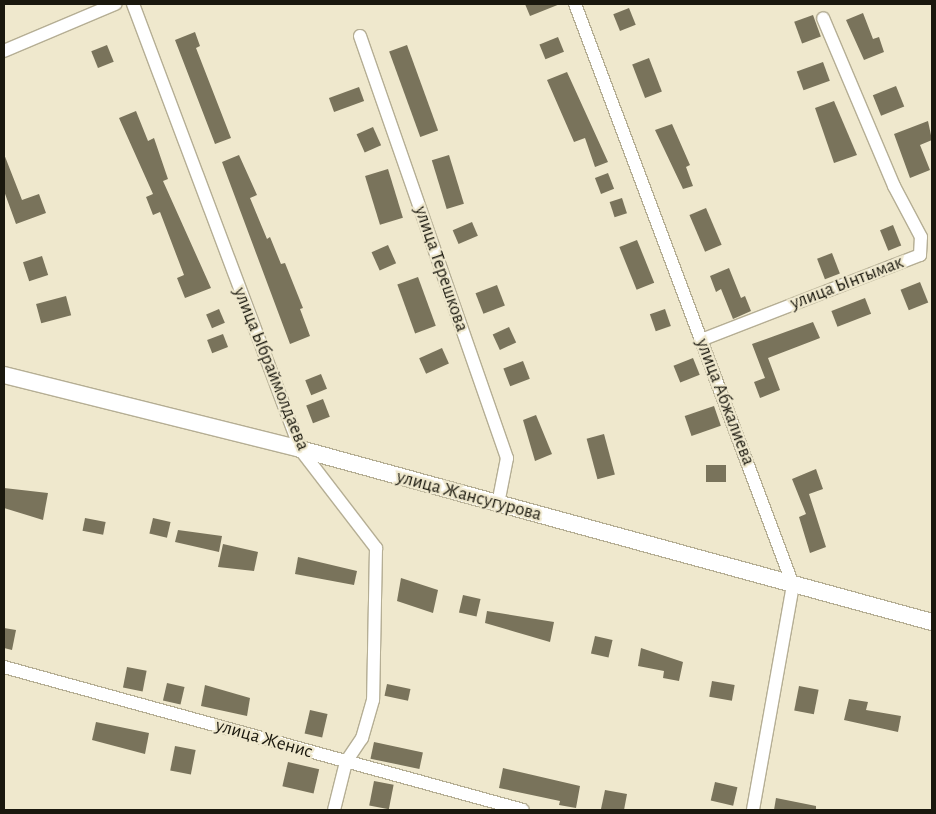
<!DOCTYPE html>
<meta charset="utf-8">
<style>
body{margin:0}
#map{position:relative;width:936px;height:814px;overflow:hidden;background:#efe8cd;font-family:"Alegreya Sans",sans-serif}
div>[style]{position:absolute}
.building>*{inset:0;background:#79735b;transform-origin:0 0}
.roads{filter:drop-shadow(1px 0 #b5ae94) drop-shadow(-1px 0 #b5ae94) drop-shadow(0 1px #b5ae94) drop-shadow(0 -1px #b5ae94)}
.minor>*{height:12px;margin:-6px;padding:0 6px;transform-origin:6px;border-radius:6px;background:#fff}
.major>*{height:16px;margin:-8px;padding:0 8px;transform-origin:8px;border-radius:8px;background:#fff}
span{translate:-50% -50%;white-space:nowrap;text-align:center;line-height:1.15;-webkit-text-stroke:4.5px #efe8cd;paint-order:stroke}
.street-label{font-size:19px;color:#1a180e}
.frame{position:absolute;inset:0;border:5px solid #1a180e;pointer-events:none}
</style>
<div id="map">
<div class="building">
<div style="clip-path:polygon(525px 4px,560px 4px,530px 16px)"></div>
<div style="left:629px;top:8px;width:18px;height:17px;rotate:68deg"></div>
<div style="clip-path:polygon(863px 13px,873px 39px,879px 37px,884px 52px,864px 60px,846px 20px)"></div>
<div style="left:813px;top:15px;width:23px;height:20px;rotate:70deg"></div>
<div style="clip-path:polygon(195px 32px,200px 46px,196px 48px,231px 138px,215px 144px,175px 40px)"></div>
<div style="left:558px;top:37px;width:16px;height:20px;rotate:68deg"></div>
<div style="left:107px;top:45px;width:18px;height:17px;rotate:68deg"></div>
<div style="left:407px;top:45px;width:91px;height:19px;rotate:70deg"></div>
<div style="left:649px;top:58px;width:36px;height:18px;rotate:69deg"></div>
<div style="left:823px;top:62px;width:20px;height:28px;rotate:70deg"></div>
<div style="clip-path:polygon(567px 72px,608px 162px,595px 167px,585px 138px,574px 142px,547px 80px)"></div>
<div style="left:896px;top:86px;width:22px;height:25px;rotate:68deg"></div>
<div style="left:359px;top:87px;width:15px;height:32px;rotate:70deg"></div>
<div style="clip-path:polygon(834px 101px,857px 155px,834px 163px,815px 108px)"></div>
<div style="clip-path:polygon(136px 111px,148px 141px,154px 138px,168px 179px,163px 181px,211px 288px,185px 298px,177px 278px,184px 275px,160px 212px,153px 215px,146px 197px,153px 194px,119px 118px)"></div>
<div style="clip-path:polygon(928px 121px,932px 140px,920px 145px,930px 170px,910px 178px,894px 134px)"></div>
<div style="clip-path:polygon(672px 124px,690px 165px,686px 167px,693px 186px,683px 189px,655px 130px)"></div>
<div style="left:373px;top:127px;width:20px;height:18px;rotate:66deg"></div>
<div style="clip-path:polygon(4px 154px,22px 200px,39px 194px,46px 213px,16px 224px,4px 191px)"></div>
<div style="clip-path:polygon(239px 155px,257px 195px,250px 198px,267px 239px,270px 237px,281px 264px,285px 263px,303px 308px,300px 309px,310px 336px,290px 344px,222px 162px)"></div>
<div style="left:449px;top:155px;width:51px;height:18px;rotate:73deg"></div>
<div style="left:388px;top:169px;width:51px;height:24px;rotate:73deg"></div>
<div style="left:608px;top:173px;width:17px;height:14px;rotate:69deg"></div>
<div style="left:622px;top:198px;width:16px;height:13px;rotate:72deg"></div>
<div style="left:706px;top:208px;width:40px;height:18px;rotate:67deg"></div>
<div style="left:472px;top:222px;width:15px;height:21px;rotate:67deg"></div>
<div style="left:893px;top:225px;width:22px;height:14px;rotate:68deg"></div>
<div style="left:637px;top:240px;width:46px;height:19px;rotate:68deg"></div>
<div style="left:388px;top:245px;width:20px;height:18px;rotate:66deg"></div>
<div style="left:832px;top:253px;width:22px;height:16px;rotate:69deg"></div>
<div style="left:42px;top:256px;width:20px;height:20px;rotate:72deg"></div>
<div style="clip-path:polygon(729px 268px,741px 298px,745px 296px,751px 311px,733px 319px,721px 289px,716px 292px,710px 276px)"></div>
<div style="left:418px;top:277px;width:52px;height:22px;rotate:70deg"></div>
<div style="left:920px;top:282px;width:22px;height:21px;rotate:68deg"></div>
<div style="left:497px;top:285px;width:22px;height:23px;rotate:69deg"></div>
<div style="left:66px;top:296px;width:20px;height:31px;rotate:75deg"></div>
<div style="left:865px;top:298px;width:17px;height:36px;rotate:69deg"></div>
<div style="left:219px;top:309px;width:15px;height:14px;rotate:67deg"></div>
<div style="left:665px;top:309px;width:18px;height:16px;rotate:71deg"></div>
<div style="clip-path:polygon(813px 322px,820px 338px,768px 358px,780px 390px,760px 398px,754px 382px,765px 378px,752px 344px)"></div>
<div style="left:509px;top:327px;width:17px;height:18px;rotate:65deg"></div>
<div style="left:223px;top:334px;width:14px;height:17px;rotate:69deg"></div>
<div style="left:442px;top:348px;width:17px;height:25px;rotate:66deg"></div>
<div style="left:693px;top:358px;width:18px;height:21px;rotate:68deg"></div>
<div style="left:523px;top:361px;width:19px;height:21px;rotate:69deg"></div>
<div style="left:321px;top:374px;width:16px;height:17px;rotate:68deg"></div>
<div style="left:323px;top:399px;width:19px;height:18px;rotate:69deg"></div>
<div style="left:714px;top:406px;width:21px;height:31px;rotate:71deg"></div>
<div style="clip-path:polygon(536px 415px,552px 454px,535px 461px,523px 420px)"></div>
<div style="left:604px;top:434px;width:42px;height:18px;rotate:75deg"></div>
<div style="left:706px;top:465px;width:20px;height:17px"></div>
<div style="clip-path:polygon(816px 469px,823px 489px,809px 494px,826px 547px,810px 553px,799px 517px,806px 514px,792px 479px)"></div>
<div style="clip-path:polygon(4px 488px,48px 493px,43px 520px,4px 508px)"></div>
<div style="left:85px;top:518px;width:21px;height:13px;rotate:11deg"></div>
<div style="left:153px;top:518px;width:18px;height:16px;rotate:13deg"></div>
<div style="clip-path:polygon(178px 530px,222px 536px,219px 552px,175px 542px)"></div>
<div style="clip-path:polygon(223px 544px,258px 552px,254px 571px,218px 567px)"></div>
<div style="clip-path:polygon(298px 557px,357px 571px,354px 585px,295px 574px)"></div>
<div style="clip-path:polygon(401px 578px,438px 590px,433px 613px,397px 601px)"></div>
<div style="left:463px;top:595px;width:18px;height:18px;rotate:13deg"></div>
<div style="clip-path:polygon(487px 611px,554px 622px,550px 642px,485px 623px)"></div>
<div style="clip-path:polygon(4px 628px,16px 630px,12px 650px,4px 648px)"></div>
<div style="left:595px;top:636px;width:18px;height:18px;rotate:13deg"></div>
<div style="clip-path:polygon(641px 648px,683px 662px,679px 681px,663px 678px,664px 671px,638px 666px)"></div>
<div style="left:127px;top:667px;width:20px;height:21px;rotate:11deg"></div>
<div style="left:712px;top:681px;width:23px;height:16px;rotate:10deg"></div>
<div style="left:167px;top:683px;width:18px;height:18px;rotate:13deg"></div>
<div style="left:387px;top:684px;width:24px;height:12px;rotate:12deg"></div>
<div style="clip-path:polygon(205px 685px,250px 698px,247px 716px,201px 706px)"></div>
<div style="left:799px;top:686px;width:20px;height:25px;rotate:11deg"></div>
<div style="clip-path:polygon(849px 699px,868px 702px,866px 710px,901px 716px,898px 732px,844px 720px)"></div>
<div style="left:310px;top:710px;width:18px;height:24px;rotate:13deg"></div>
<div style="clip-path:polygon(96px 722px,149px 733px,145px 754px,92px 740px)"></div>
<div style="left:374px;top:742px;width:50px;height:17px;rotate:12deg"></div>
<div style="left:175px;top:746px;width:21px;height:25px;rotate:11deg"></div>
<div style="left:288px;top:762px;width:32px;height:25px;rotate:13deg"></div>
<div style="clip-path:polygon(503px 768px,580px 786px,576px 808px,559px 805px,560px 801px,499px 788px)"></div>
<div style="left:374px;top:781px;width:20px;height:25px;rotate:11deg"></div>
<div style="left:715px;top:782px;width:23px;height:19px;rotate:13deg"></div>
<div style="clip-path:polygon(605px 790px,627px 794px,624px 810px,601px 809px)"></div>
<div style="clip-path:polygon(776px 798px,816px 806px,816px 810px,774px 810px)"></div>
</div>
<div class="roads">
<div class="minor">
<div style="left:133px;top:4px;width:475px;rotate:69.4deg"></div>
<div style="left:300px;top:449px;width:125px;rotate:52.5deg"></div>
<div style="left:376px;top:548px;width:152px;rotate:91.1deg"></div>
<div style="left:373px;top:700px;width:40px;rotate:106deg"></div>
<div style="left:362px;top:738px;width:29px;rotate:124deg"></div>
<div style="left:346px;top:762px;width:49px;rotate:104deg"></div>
<div style="left:575px;top:4px;width:621px;rotate:69.43deg"></div>
<div style="left:793px;top:585px;width:229px;rotate:100.1deg"></div>
<div style="left:360px;top:36px;width:447px;rotate:70.8deg"></div>
<div style="left:507px;top:458px;width:47px;rotate:101.1deg"></div>
<div style="left:4px;top:51px;width:121px;rotate:-22.9deg"></div>
<div style="left:701px;top:340px;width:235px;rotate:-21.2deg"></div>
<div style="left:920px;top:255px;width:18px;rotate:-87deg"></div>
<div style="left:921px;top:237px;width:58px;rotate:-117.9deg"></div>
<div style="left:894px;top:186px;width:182px;rotate:-112.9deg"></div>
<div style="left:4px;top:667px;width:538px;rotate:15.4deg"></div>
</div>
<div class="major">
<div style="left:4px;top:375px;width:305px;rotate:14deg"></div>
<div style="left:300px;top:449px;width:655px;rotate:15.31deg"></div>
</div>
</div>
<div class="street-label">
<span style="left:441px;top:269px;rotate:71deg">улица Терешкова</span>
<span style="left:847px;top:283px;rotate:-21deg">улица Ынтымак</span>
<span style="left:271px;top:369px;rotate:68deg">улица Ыбраймолдаева</span>
<span style="left:725px;top:402px;rotate:69deg">улица Абжалиева</span>
<span style="left:469px;top:496px;rotate:15deg">улица Жансугурова</span>
<span style="left:264px;top:739px;rotate:16deg">улица Женис</span>
</div>
<div class="frame"></div>
</div>
